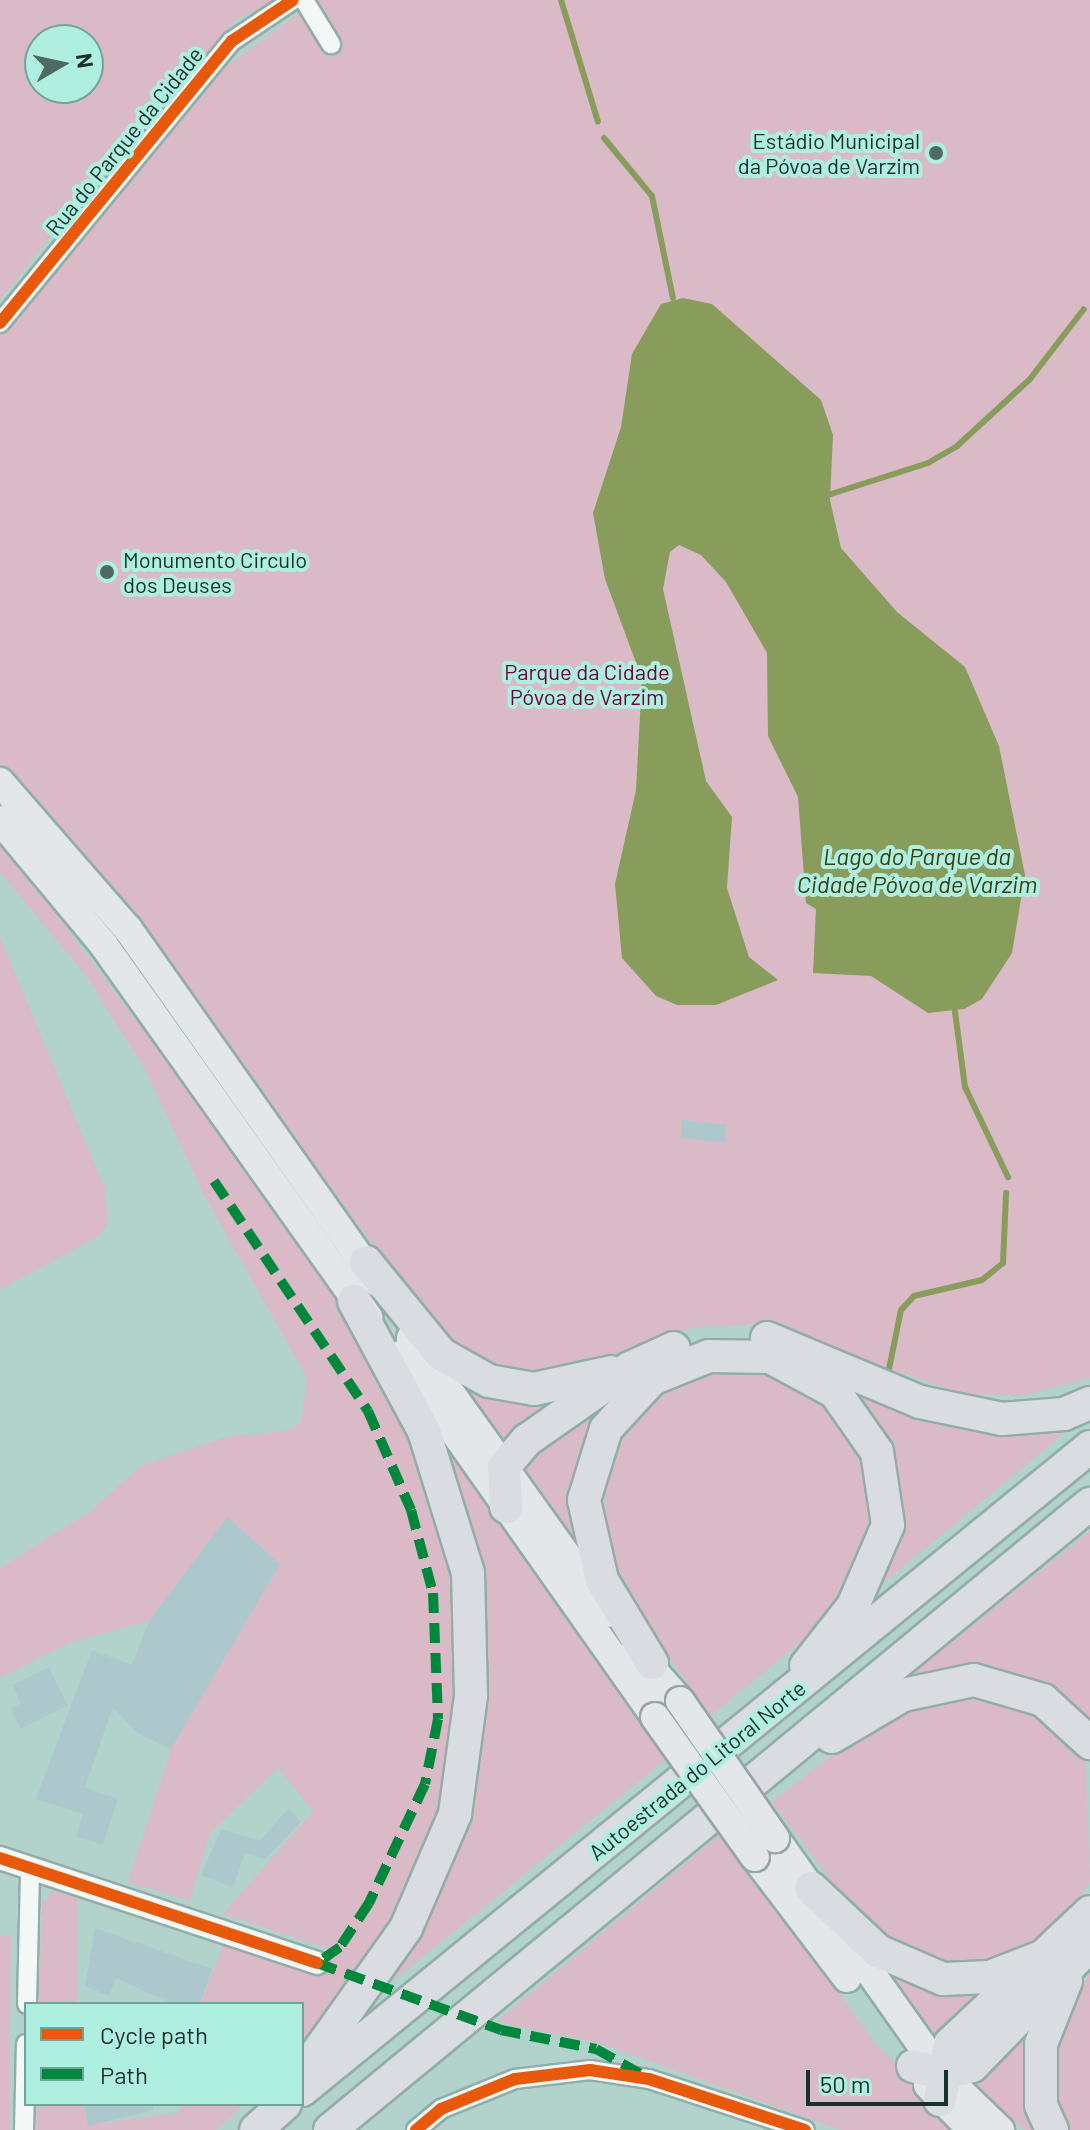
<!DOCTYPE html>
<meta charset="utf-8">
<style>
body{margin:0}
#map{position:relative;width:1090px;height:2130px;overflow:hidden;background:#b1d3cb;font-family:Barlow,sans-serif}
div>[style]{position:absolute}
.green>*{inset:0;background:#dabac6}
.water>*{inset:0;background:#889d5b}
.stream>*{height:6px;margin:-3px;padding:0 3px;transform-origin:3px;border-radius:3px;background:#889d5b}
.building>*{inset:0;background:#adc8cd;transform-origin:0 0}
.roads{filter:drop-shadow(2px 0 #92ada7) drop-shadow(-2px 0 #92ada7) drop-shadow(0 2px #92ada7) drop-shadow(0 -2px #92ada7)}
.minor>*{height:18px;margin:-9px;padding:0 9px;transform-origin:9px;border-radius:9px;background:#f3f8f7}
.tertiary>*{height:22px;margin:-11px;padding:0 11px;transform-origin:11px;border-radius:11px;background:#f3f8f7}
.primary>*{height:28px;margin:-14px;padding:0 14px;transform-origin:14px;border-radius:14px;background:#e3e7ea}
.motorway>*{height:32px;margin:-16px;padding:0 16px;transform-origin:16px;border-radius:16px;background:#d9dce1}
.bridges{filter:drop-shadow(2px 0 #96a5a8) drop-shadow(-2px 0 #96a5a8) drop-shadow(0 2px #96a5a8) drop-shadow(0 -2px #96a5a8)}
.primary-bridge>*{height:28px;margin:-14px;padding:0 14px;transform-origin:14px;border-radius:14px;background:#e3e7ea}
.quiet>*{height:10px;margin-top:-5px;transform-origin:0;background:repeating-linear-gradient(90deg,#00873e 0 20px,transparent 0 30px)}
.cycleway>*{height:12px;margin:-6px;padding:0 6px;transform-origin:6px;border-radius:6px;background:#e8590c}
.dots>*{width:22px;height:22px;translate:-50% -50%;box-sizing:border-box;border:4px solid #afefe0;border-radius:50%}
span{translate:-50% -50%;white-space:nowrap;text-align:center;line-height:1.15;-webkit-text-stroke:8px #afefe0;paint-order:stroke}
.poi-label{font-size:22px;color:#17312b}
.right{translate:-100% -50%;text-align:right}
.left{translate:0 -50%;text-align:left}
.street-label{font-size:22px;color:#17312b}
.park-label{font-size:22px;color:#6e033a}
.water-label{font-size:24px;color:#394111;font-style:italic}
.legend{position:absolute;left:24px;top:2002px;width:280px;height:104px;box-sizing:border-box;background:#afefe0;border:2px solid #72a398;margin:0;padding:10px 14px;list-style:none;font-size:24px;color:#17312b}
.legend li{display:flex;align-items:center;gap:16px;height:40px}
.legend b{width:40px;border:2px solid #72a398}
.north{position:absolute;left:24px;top:24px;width:80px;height:80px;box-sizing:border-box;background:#afefe0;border:2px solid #72a398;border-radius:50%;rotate:81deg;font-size:22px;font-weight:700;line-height:32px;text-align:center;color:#17312b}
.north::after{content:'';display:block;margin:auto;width:28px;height:36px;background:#4d6a63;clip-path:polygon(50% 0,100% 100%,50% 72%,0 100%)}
.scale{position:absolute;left:806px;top:2070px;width:142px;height:36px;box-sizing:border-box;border:4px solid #17312b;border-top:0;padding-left:10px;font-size:24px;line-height:28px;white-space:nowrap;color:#17312b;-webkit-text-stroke:6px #afefe0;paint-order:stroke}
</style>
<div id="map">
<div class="green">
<div style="clip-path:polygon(evenodd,0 0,277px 0,237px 19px,133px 133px,0 300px,0 0,40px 40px,88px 40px,88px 88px,40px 88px,40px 40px)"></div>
<div style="clip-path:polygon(317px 0,1090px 0,1090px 1378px,1022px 1396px,963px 1394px,760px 1324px,696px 1327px,544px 1377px,491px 1369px,448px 1348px,116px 893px,0 766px,0 335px,219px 72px)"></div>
<div style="clip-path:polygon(0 840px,215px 1125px,342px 1309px,410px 1425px,459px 1586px,463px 1655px,451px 1784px,412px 1897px,354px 1990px,302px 2046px,302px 2004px,200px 2004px,223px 1946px,320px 1977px,327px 1948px,223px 1914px,313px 1811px,278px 1768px,210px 1833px,190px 1901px,128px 1882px,171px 1749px,227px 1517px,149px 1621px,71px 1642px,0 1678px,0 1568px,88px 1513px,141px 1466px,225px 1437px,288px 1431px,301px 1422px,307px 1378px,204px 1195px,147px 1073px,87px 977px,0 872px)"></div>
<div style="clip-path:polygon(0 937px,105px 1189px,108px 1223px,99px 1236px,0 1290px)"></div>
<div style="clip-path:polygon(744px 1342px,788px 1350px,933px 1415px,1006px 1427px,1078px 1422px,876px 1589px,895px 1537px,897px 1487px,880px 1431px,863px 1404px,825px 1371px,786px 1353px,744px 1345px,702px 1349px,636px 1379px,604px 1412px,580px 1473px,577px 1548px,520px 1468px,529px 1448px,663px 1360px,701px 1347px)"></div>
<div style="clip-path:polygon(760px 1368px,830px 1404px,862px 1449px,874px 1512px,856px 1581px,818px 1628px,710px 1716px,647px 1625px,609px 1553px,603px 1476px,633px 1419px,662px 1390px,701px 1373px)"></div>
<div style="clip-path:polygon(460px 1381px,566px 1394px,506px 1446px)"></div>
<div style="clip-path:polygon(431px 1419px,670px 1756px,372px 1998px,462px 1828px,481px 1747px,482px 1595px)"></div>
<div style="clip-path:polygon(1090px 1531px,1090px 1725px,1018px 1675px,968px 1667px,914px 1673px)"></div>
<div style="clip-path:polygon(965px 1692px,1031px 1707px,1066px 1734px,1086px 1764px,1090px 1881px,1063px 1925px,1033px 1945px,997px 1961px,960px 1963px,925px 1958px,860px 1919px,772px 1802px,882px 1716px)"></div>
<div style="clip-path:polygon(724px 1831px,872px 2039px,957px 2130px,841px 2130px,599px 2043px,496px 2022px)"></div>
<div style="clip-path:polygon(52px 1891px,77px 1898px,77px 2004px,39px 2004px,42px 1905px)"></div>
<div style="clip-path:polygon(0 1936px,11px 1936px,9px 2130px,0 2130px)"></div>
<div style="clip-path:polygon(873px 1963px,995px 1984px,936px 2047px)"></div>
<div style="clip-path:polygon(1090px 1971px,1090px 2130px,1067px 2130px,1055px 2093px,1055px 2050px)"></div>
<div style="clip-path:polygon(1033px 2022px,1042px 2130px,1024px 2130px,969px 2080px)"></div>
<div style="clip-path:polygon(37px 2104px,84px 2104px,88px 2125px,179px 2113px,180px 2104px,244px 2104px,216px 2130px,36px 2130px)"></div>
</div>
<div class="water">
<div style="clip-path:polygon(683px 298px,712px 304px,821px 400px,833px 435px,830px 500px,841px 548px,897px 612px,965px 667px,999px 746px,1025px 875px,1012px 953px,982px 999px,964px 1009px,928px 1013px,871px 976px,813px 973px,816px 909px,806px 903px,798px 797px,768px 736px,767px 653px,726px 582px,701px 555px,679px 545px,670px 552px,663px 589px,706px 781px,732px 817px,727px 888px,749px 957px,778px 980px,716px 1005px,677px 1005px,656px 996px,622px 958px,615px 884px,636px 790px,642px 679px,605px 579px,593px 513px,621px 427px,632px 354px,661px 304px)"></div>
</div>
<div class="stream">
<div style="left:561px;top:0;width:127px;rotate:73.1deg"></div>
<div style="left:604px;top:138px;width:75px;rotate:50.4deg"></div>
<div style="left:652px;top:196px;width:104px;rotate:78.4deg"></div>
<div style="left:831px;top:494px;width:102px;rotate:-17.7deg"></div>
<div style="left:928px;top:463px;width:34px;rotate:-30deg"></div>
<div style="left:957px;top:446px;width:99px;rotate:-42.5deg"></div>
<div style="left:1030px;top:379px;width:88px;rotate:-52.4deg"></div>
<div style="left:955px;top:1012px;width:76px;rotate:82.4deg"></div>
<div style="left:965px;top:1087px;width:100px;rotate:64.5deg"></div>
<div style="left:889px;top:1369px;width:60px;rotate:-78.5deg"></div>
<div style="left:901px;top:1310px;width:19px;rotate:-47deg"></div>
<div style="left:914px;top:1296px;width:70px;rotate:-13.2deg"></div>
<div style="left:982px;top:1280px;width:27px;rotate:-39deg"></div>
<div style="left:1003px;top:1263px;width:70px;rotate:-87.5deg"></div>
</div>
<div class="building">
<div style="left:682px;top:1120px;width:45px;height:18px;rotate:6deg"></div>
<div style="clip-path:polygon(227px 1517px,280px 1564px,171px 1749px,137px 1733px,113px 1707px,85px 1787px,118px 1799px,103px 1845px,76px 1836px,83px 1814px,36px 1799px,92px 1650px,132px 1665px,149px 1621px)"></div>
<div style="clip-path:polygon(49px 1667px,68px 1705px,20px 1729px,11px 1708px,21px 1703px,12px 1685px)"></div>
<div style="clip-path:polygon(288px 1808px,301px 1822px,265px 1859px,245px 1853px,233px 1887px,201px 1875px,221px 1829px,260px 1841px)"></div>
<div style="clip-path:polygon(95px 1928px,212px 1969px,200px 2004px,173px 2004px,116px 1978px,109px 1996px,85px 1986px)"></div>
<div style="clip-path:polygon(84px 2104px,153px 2104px,153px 2110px,88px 2126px)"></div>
</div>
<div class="roads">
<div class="minor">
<div style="left:304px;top:0;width:52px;rotate:58.5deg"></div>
<div style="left:0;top:323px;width:365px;rotate:-50.6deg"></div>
<div style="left:232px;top:41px;width:73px;rotate:-33.9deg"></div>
<div style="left:27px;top:2004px;width:137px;rotate:-88.7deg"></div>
<div style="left:24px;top:2130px;width:86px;rotate:-88.7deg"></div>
<div style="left:416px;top:2130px;width:33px;rotate:-40deg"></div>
<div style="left:441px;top:2109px;width:80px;rotate:-22.1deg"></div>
<div style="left:515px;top:2079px;width:76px;rotate:-6.8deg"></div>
<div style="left:590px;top:2070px;width:60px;rotate:8.7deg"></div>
<div style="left:649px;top:2079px;width:164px;rotate:18.1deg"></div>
</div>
<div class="tertiary">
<div style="left:0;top:1858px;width:334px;rotate:18.3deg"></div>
</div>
<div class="primary">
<div style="left:0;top:782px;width:195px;rotate:49deg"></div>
<div style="left:128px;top:929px;width:432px;rotate:54.8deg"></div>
<div style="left:0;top:820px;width:161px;rotate:50.3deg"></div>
<div style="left:103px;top:944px;width:458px;rotate:54.6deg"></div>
<div style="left:411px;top:1338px;width:338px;rotate:54.4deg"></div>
<div style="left:400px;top:1355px;width:443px;rotate:54.8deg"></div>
<div style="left:635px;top:1650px;width:68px;rotate:48.6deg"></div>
<div style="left:775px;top:1838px;width:289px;rotate:54.7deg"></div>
<div style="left:942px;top:2074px;width:81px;rotate:44deg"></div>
<div style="left:755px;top:1857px;width:152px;rotate:52.8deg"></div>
<div style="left:928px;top:2085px;width:63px;rotate:45.6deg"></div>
</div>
<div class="motorway">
<div style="left:366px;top:1262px;width:119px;rotate:50.8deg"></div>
<div style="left:441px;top:1354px;width:55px;rotate:29.4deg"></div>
<div style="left:489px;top:1381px;width:46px;rotate:10.1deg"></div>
<div style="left:534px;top:1389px;width:79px;rotate:-12.4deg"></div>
<div style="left:767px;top:1338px;width:166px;rotate:22.7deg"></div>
<div style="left:920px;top:1402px;width:84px;rotate:11.7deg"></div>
<div style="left:1002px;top:1419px;width:62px;rotate:-4.6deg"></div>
<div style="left:1064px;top:1414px;width:28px;rotate:-23deg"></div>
<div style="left:506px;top:1507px;width:40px;rotate:-92.9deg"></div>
<div style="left:504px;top:1467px;width:35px;rotate:-50deg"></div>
<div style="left:527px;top:1440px;width:126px;rotate:-35deg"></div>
<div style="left:630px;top:1368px;width:48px;rotate:-24.4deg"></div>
<div style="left:652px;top:1663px;width:97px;rotate:-121.1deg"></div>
<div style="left:602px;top:1580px;width:82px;rotate:-102.7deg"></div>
<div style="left:584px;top:1500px;width:74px;rotate:-72.8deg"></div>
<div style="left:606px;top:1429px;width:68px;rotate:-47.4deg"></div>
<div style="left:652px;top:1379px;width:61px;rotate:-22deg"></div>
<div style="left:709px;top:1356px;width:61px;rotate:0.9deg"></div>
<div style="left:770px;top:1357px;width:74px;rotate:28.3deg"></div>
<div style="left:835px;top:1392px;width:73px;rotate:55deg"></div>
<div style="left:877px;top:1452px;width:74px;rotate:81.4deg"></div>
<div style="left:888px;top:1525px;width:88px;rotate:113.4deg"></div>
<div style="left:853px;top:1606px;width:76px;rotate:128.1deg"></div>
<div style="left:832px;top:1737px;width:82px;rotate:-30.6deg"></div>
<div style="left:903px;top:1695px;width:73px;rotate:-11.9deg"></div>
<div style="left:974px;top:1680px;width:72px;rotate:16.2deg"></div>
<div style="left:1043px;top:1700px;width:64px;rotate:42.5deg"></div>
<div style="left:811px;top:1888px;width:92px;rotate:43.2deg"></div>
<div style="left:878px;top:1951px;width:71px;rotate:23.3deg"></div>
<div style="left:943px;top:1979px;width:47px;rotate:-2.4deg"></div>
<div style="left:990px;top:1977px;width:63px;rotate:-21.3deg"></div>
<div style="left:913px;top:2066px;width:30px;rotate:15deg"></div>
<div style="left:942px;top:2074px;width:31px;rotate:-15deg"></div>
<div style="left:972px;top:2066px;width:169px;rotate:-45.7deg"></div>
<div style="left:302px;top:2074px;width:179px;rotate:-54.5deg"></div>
<div style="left:406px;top:1928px;width:124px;rotate:-66.7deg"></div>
<div style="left:455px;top:1814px;width:120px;rotate:-82.3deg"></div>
<div style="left:471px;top:1695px;width:122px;rotate:-91.4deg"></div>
<div style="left:468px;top:1573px;width:149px;rotate:-107.2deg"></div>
<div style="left:424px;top:1431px;width:148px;rotate:-118.3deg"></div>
<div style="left:302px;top:2090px;width:1017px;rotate:-39.21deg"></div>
<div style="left:940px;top:2100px;width:57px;rotate:-79.9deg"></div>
<div style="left:950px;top:2044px;width:192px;rotate:-43.3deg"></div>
<div style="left:256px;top:2130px;width:39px;rotate:-42deg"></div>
<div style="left:330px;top:2130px;width:985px;rotate:-39.48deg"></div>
<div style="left:1052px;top:2130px;width:27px;rotate:-114deg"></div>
<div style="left:1041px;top:2105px;width:61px;rotate:-90deg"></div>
<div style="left:1041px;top:2044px;width:68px;rotate:-68.4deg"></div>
</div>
</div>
<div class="bridges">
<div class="primary-bridge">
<div style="left:680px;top:1701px;width:167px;rotate:55.3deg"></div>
<div style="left:655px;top:1717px;width:172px;rotate:54.5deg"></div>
</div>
</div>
<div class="quiet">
<div style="left:214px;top:1181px;width:277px;rotate:56.2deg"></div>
<div style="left:368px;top:1411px;width:108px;rotate:66.5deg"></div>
<div style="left:411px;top:1510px;width:86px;rotate:75.2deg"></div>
<div style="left:433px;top:1593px;width:126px;rotate:87.7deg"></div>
<div style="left:438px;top:1719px;width:66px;rotate:101.3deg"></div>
<div style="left:425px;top:1784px;width:132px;rotate:115.2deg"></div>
<div style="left:369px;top:1903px;width:53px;rotate:123.4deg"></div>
<div style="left:340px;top:1947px;width:28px;rotate:145deg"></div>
<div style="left:317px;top:1963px;width:196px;rotate:20deg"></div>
<div style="left:501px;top:2030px;width:97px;rotate:11.3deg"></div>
<div style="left:596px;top:2049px;width:51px;rotate:29.1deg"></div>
</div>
<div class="cycleway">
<div style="left:0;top:323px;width:365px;rotate:-50.6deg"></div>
<div style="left:232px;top:41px;width:73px;rotate:-33.9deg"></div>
<div style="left:0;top:1858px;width:334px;rotate:18.3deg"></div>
<div style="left:416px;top:2130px;width:33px;rotate:-40deg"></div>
<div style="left:441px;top:2109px;width:80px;rotate:-22.1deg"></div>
<div style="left:515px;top:2079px;width:76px;rotate:-6.8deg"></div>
<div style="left:590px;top:2070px;width:60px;rotate:8.7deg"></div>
<div style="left:649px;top:2079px;width:164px;rotate:18.1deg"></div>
</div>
<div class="dots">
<div style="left:936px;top:153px;background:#4d6a63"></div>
<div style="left:107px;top:572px;background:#4d6a63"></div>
</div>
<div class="poi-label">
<span class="right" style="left:920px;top:153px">Estádio Municipal<br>da Póvoa de Varzim</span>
<span class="left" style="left:123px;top:572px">Monumento Circulo<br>dos Deuses</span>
</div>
<div class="street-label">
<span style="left:124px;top:141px;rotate:-51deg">Rua do Parque da Cidade</span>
<span style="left:697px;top:1770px;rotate:-39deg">Autoestrada do Litoral Norte</span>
</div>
<div class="park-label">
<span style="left:587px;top:684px">Parque da Cidade<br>Póvoa de Varzim</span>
</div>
<div class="water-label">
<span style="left:917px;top:870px">Lago do Parque da<br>Cidade Póvoa de Varzim</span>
</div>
<ul class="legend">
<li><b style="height:10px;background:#e8590c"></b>Cycle path</li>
<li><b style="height:10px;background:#00873e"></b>Path</li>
</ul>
<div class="north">N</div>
<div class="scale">50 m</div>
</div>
